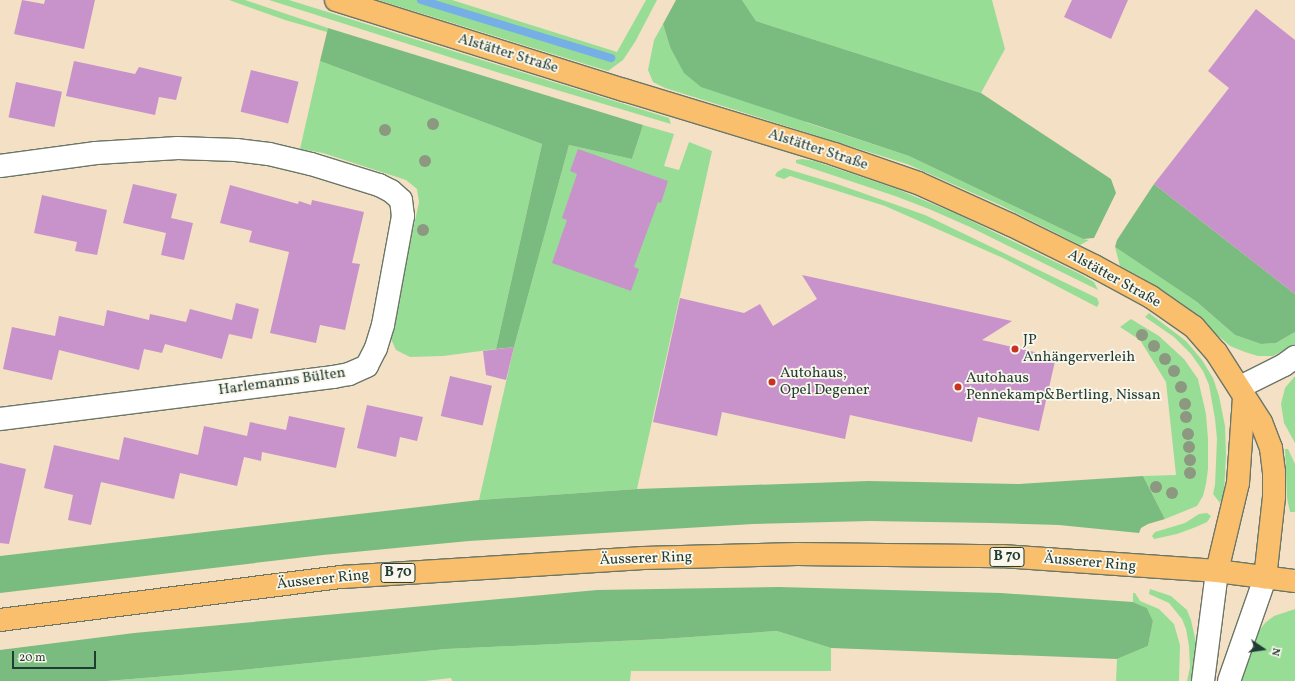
<!DOCTYPE html>
<meta charset="utf-8">
<style>
body{margin:0}
#map{position:relative;width:1295px;height:681px;overflow:hidden;background:#f4e0c5;font-family:Vollkorn,serif}
div>[style]{position:absolute}
.green>*{inset:0;background:#98dd96}
.forest>*{inset:0;background:#7abc7f}
.stream>*{height:8px;margin:-4px;padding:0 4px;transform-origin:4px;border-radius:4px;background:#76afe6}
.building>*{inset:0;background:#c793ca;transform-origin:0 0}
.roads{filter:drop-shadow(1px 0 #6a7667) drop-shadow(-1px 0 #6a7667) drop-shadow(0 1px #6a7667) drop-shadow(0 -1px #6a7667)}
.minor>*{height:22px;margin:-11px;padding:0 11px;transform-origin:11px;border-radius:11px;background:#fff}
.major>*{height:22px;margin:-11px;padding:0 11px;transform-origin:11px;border-radius:11px;background:#f9bf6d}
.trees>*{width:12px;height:12px;margin:-6px;border-radius:50%;background:#8c9880}
.dots>*{width:11px;height:11px;translate:-50% -50%;box-sizing:border-box;border:2px solid #fbf7ec;border-radius:50%}
span{translate:-50% -50%;white-space:nowrap;text-align:center;line-height:1.15;-webkit-text-stroke:3.5px #fbf7ec;paint-order:stroke}
.shield-label span{padding:1px 3px;background:#fbf7ec;border:1px solid;border-radius:3px;-webkit-text-stroke-width:0}
.shield-label{font-size:14px;color:#1f3d34;font-weight:700}
.street-label{font-size:15px;color:#1f3d34}
.poi-label{font-size:15px;color:#1f3d34}
.left{translate:0 -50%;text-align:left}
.north{position:absolute;left:1243px;top:629px;width:40px;height:40px;-webkit-text-stroke:3px #fbf7ec;paint-order:stroke;rotate:103deg;font-size:11px;font-weight:700;line-height:16px;text-align:center;color:#1f3d34}
.north::after{content:'';display:block;margin:auto;width:14px;height:18px;background:#1f3d34;clip-path:polygon(50% 0,100% 100%,50% 72%,0 100%)}
.scale{position:absolute;left:12px;top:651px;width:84px;height:18px;box-sizing:border-box;border:2px solid #1f3d34;border-top:0;padding-left:5px;font-size:12px;line-height:14px;white-space:nowrap;color:#1f3d34;-webkit-text-stroke:3px #fbf7ec;paint-order:stroke}
</style>
<div id="map">
<div class="green">
<div style="clip-path:polygon(229px 0,245px 0,328px 28px,327px 32px,285px 20px)"></div>
<div style="clip-path:polygon(269px 0,289px 0,669px 118px,671px 124px,503px 74px)"></div>
<div style="clip-path:polygon(378px 0,452px 0,617px 52px,646px 0,657px 0,635px 42px,623px 60px,608px 71px)"></div>
<div style="clip-path:polygon(742px 0,992px 0,1005px 49px,981px 93px,756px 21px)"></div>
<div style="clip-path:polygon(663px 24px,670px 47px,808px 123px,909px 156px,1083px 239px,1089px 240px,1080px 245px,1000px 205px,907px 164px,665px 88px,653px 82px,648px 70px,654px 40px)"></div>
<div style="clip-path:polygon(320px 61px,542px 144px,496px 349px,443px 356px,410px 357px,396px 350px,390px 337px,419px 202px,417px 189px,406px 180px,323px 153px,300px 149px)"></div>
<div style="clip-path:polygon(643px 125px,674px 134px,664px 166px,679px 170px,689px 142px,712px 151px,637px 489px,479px 500px,514px 347px,569px 145px,632px 159px)"></div>
<div style="clip-path:polygon(802px 159px,814px 161px,897px 189px,959px 215px,1080px 274px,1094px 282px,1098px 290px,970px 227px,929px 209px,895px 196px,796px 163px,796px 160px)"></div>
<div style="clip-path:polygon(784px 168px,837px 184px,925px 215px,1097px 298px,1099px 303px,1097px 307px,1003px 258px,885px 206px,790px 176px,784px 179px,775px 176px,777px 172px)"></div>
<div style="clip-path:polygon(1115px 247px,1197px 302px,1235px 335px,1261px 344px,1276px 343px,1295px 332px,1295px 344px,1273px 356px,1258px 356px,1245px 352px,1230px 346px,1181px 303px,1141px 277px,1120px 266px)"></div>
<div style="clip-path:polygon(1149px 313px,1186px 341px,1202px 360px,1213px 378px,1219px 396px,1225px 426px,1226px 455px,1224px 493px,1220px 503px,1213px 494px,1215px 485px,1217px 439px,1215px 419px,1209px 385px,1203px 371px,1191px 354px,1174px 337px,1145px 317px)"></div>
<div style="clip-path:polygon(1131px 319px,1159px 336px,1184px 359px,1198px 379px,1206px 414px,1208px 439px,1208px 469px,1206px 484px,1203px 496px,1197px 506px,1165px 519px,1143px 476px,1176px 475px,1166px 382px,1140px 340px,1120px 327px)"></div>
<div style="clip-path:polygon(1295px 376px,1295px 443px,1284px 423px,1281px 404px,1285px 388px)"></div>
<div style="clip-path:polygon(1285px 449px,1288px 449px,1295px 464px,1295px 512px,1290px 512px,1287px 498px)"></div>
<div style="clip-path:polygon(1207px 513px,1211px 516px,1207px 522px,1196px 527px,1177px 534px,1154px 539px,1152px 536px,1155px 532px,1185px 523px,1199px 514px)"></div>
<div style="clip-path:polygon(1150px 589px,1171px 596px,1187px 610px,1191px 620px,1197px 647px,1195px 681px,1187px 681px,1190px 667px,1189px 646px,1186px 629px,1182px 619px,1169px 603px,1149px 594px)"></div>
<div style="clip-path:polygon(1133px 593px,1135px 593px,1140px 601px,1159px 609px,1174px 624px,1180px 645px,1179px 681px,1116px 681px,1117px 659px,1148px 646px,1153px 621px,1147px 608px,1133px 602px)"></div>
<div style="clip-path:polygon(1295px 609px,1295px 681px,1238px 681px,1256px 635px,1265px 623px,1274px 616px)"></div>
<div style="clip-path:polygon(777px 631px,831px 648px,831px 671px,631px 671px,630px 681px,452px 681px,451px 678px,425px 681px,107px 681px,242px 670px,446px 649px,663px 639px)"></div>
</div>
<div class="forest">
<div style="clip-path:polygon(676px 0,742px 0,756px 21px,981px 93px,1111px 179px,1116px 193px,1094px 238px,1083px 239px,909px 156px,701px 87px,684px 73px,670px 47px,663px 24px)"></div>
<div style="clip-path:polygon(328px 28px,643px 125px,632px 159px,569px 145px,514px 347px,496px 349px,542px 144px,320px 61px)"></div>
<div style="clip-path:polygon(1154px 184px,1295px 294px,1295px 332px,1276px 343px,1261px 344px,1235px 335px,1197px 302px,1115px 247px,1117px 240px)"></div>
<div style="clip-path:polygon(1143px 476px,1165px 519px,1148px 524px,1141px 528px,1139px 533px,1059px 525px,991px 523px,870px 521px,753px 524px,469px 541px,323px 555px,0 593px,0 556px,479px 500px,637px 489px,869px 481px,1019px 484px)"></div>
<div style="clip-path:polygon(779px 587px,1001px 593px,1133px 602px,1147px 608px,1153px 621px,1148px 646px,1117px 659px,831px 648px,777px 631px,663px 639px,446px 649px,242px 670px,107px 681px,0 681px,0 650px,134px 633px,597px 590px)"></div>
</div>
<div class="stream">
<div style="left:421px;top:0;width:199px;rotate:17deg"></div>
</div>
<div class="building">
<div style="clip-path:polygon(22px 0,44px 4px,45px 0,95px 0,84px 49px,14px 34px)"></div>
<div style="clip-path:polygon(1072px 0,1128px 0,1111px 39px,1064px 17px)"></div>
<div style="clip-path:polygon(1256px 9px,1295px 40px,1295px 294px,1154px 184px,1229px 88px,1208px 71px)"></div>
<div style="clip-path:polygon(74px 61px,135px 74px,139px 67px,182px 77px,176px 100px,159px 97px,155px 115px,66px 96px)"></div>
<div style="left:251px;top:70px;width:49px;height:43px;rotate:14deg"></div>
<div style="left:16px;top:82px;width:47px;height:36px;rotate:12deg"></div>
<div style="clip-path:polygon(578px 149px,668px 181px,661px 203px,658px 202px,634px 267px,639px 269px,631px 291px,552px 263px,567px 220px,562px 218px,577px 174px,570px 171px)"></div>
<div style="clip-path:polygon(133px 184px,177px 194px,171px 218px,193px 223px,184px 260px,161px 255px,166px 233px,123px 223px)"></div>
<div style="clip-path:polygon(230px 185px,298px 204px,299px 201px,311px 205px,312px 200px,364px 212px,352px 263px,360px 264px,345px 330px,320px 325px,316px 343px,270px 333px,289px 252px,249px 242px,252px 231px,220px 223px)"></div>
<div style="clip-path:polygon(42px 195px,107px 210px,97px 255px,75px 251px,77px 242px,34px 233px)"></div>
<div style="clip-path:polygon(802px 275px,1012px 321px,982px 340px,1056px 357px,1039px 431px,978px 417px,972px 442px,850px 415px,845px 439px,722px 412px,717px 436px,653px 422px,680px 298px,744px 313px,760px 304px,773px 326px,817px 299px)"></div>
<div style="clip-path:polygon(236px 303px,259px 309px,252px 339px,229px 334px,222px 359px,165px 344px,162px 353px,144px 349px,139px 370px,59px 350px,52px 380px,3px 369px,12px 327px,55px 336px,59px 316px,104px 326px,107px 310px,149px 320px,150px 314px,186px 322px,190px 309px,232px 320px)"></div>
<div style="clip-path:polygon(514px 347px,506px 380px,486px 375px,483px 351px)"></div>
<div style="left:450px;top:376px;width:43px;height:41px;rotate:13deg"></div>
<div style="clip-path:polygon(367px 405px,423px 417px,417px 441px,400px 437px,396px 457px,357px 448px)"></div>
<div style="clip-path:polygon(289px 416px,345px 428px,336px 468px,262px 452px,261px 461px,244px 457px,237px 486px,180px 473px,174px 499px,101px 482px,91px 525px,68px 520px,73px 495px,44px 488px,54px 445px,119px 460px,124px 437px,198px 455px,204px 426px,247px 436px,250px 422px,286px 430px)"></div>
<div style="clip-path:polygon(0 463px,26px 469px,9px 544px,0 543px)"></div>
</div>
<div class="roads">
<div class="minor">
<div style="left:0;top:166px;width:97px;rotate:-7.7deg"></div>
<div style="left:96px;top:153px;width:82px;rotate:-3.5deg"></div>
<div style="left:178px;top:148px;width:58px;rotate:2deg"></div>
<div style="left:236px;top:150px;width:33px;rotate:7deg"></div>
<div style="left:269px;top:154px;width:43px;rotate:13.4deg"></div>
<div style="left:311px;top:164px;width:71px;rotate:17.2deg"></div>
<div style="left:379px;top:185px;width:13px;rotate:27deg"></div>
<div style="left:391px;top:191px;width:13px;rotate:42deg"></div>
<div style="left:401px;top:200px;width:16px;rotate:83deg"></div>
<div style="left:403px;top:216px;width:111px;rotate:100.4deg"></div>
<div style="left:383px;top:325px;width:24px;rotate:107deg"></div>
<div style="left:376px;top:348px;width:20px;rotate:117deg"></div>
<div style="left:367px;top:366px;width:20px;rotate:156deg"></div>
<div style="left:349px;top:374px;width:16px;rotate:169deg"></div>
<div style="left:333px;top:377px;width:336px;rotate:172.8deg"></div>
<div style="left:1240px;top:387px;width:49px;rotate:-26.6deg"></div>
<div style="left:1284px;top:365px;width:14px;rotate:-36deg"></div>
<div style="left:1203px;top:681px;width:111px;rotate:-82.7deg"></div>
<div style="left:1229px;top:681px;width:109px;rotate:-70.7deg"></div>
</div>
<div class="major">
<div style="left:336px;top:0;width:302px;rotate:17.4deg"></div>
<div style="left:624px;top:90px;width:220px;rotate:16.9deg"></div>
<div style="left:834px;top:154px;width:89px;rotate:19deg"></div>
<div style="left:918px;top:183px;width:102px;rotate:24.3deg"></div>
<div style="left:1011px;top:225px;width:93px;rotate:26.3deg"></div>
<div style="left:1094px;top:266px;width:65px;rotate:28.5deg"></div>
<div style="left:1151px;top:297px;width:52px;rotate:34.9deg"></div>
<div style="left:1194px;top:327px;width:33px;rotate:49deg"></div>
<div style="left:1216px;top:352px;width:83px;rotate:57.3deg"></div>
<div style="left:1261px;top:422px;width:28px;rotate:69deg"></div>
<div style="left:1271px;top:448px;width:24px;rotate:83deg"></div>
<div style="left:1274px;top:472px;width:25px;rotate:90deg"></div>
<div style="left:1274px;top:497px;width:81px;rotate:96.3deg"></div>
<div style="left:1217px;top:571px;width:90px;rotate:-76.6deg"></div>
<div style="left:1238px;top:483px;width:86px;rotate:-86deg"></div>
<div style="left:0;top:620px;width:345px;rotate:-7.2deg"></div>
<div style="left:342px;top:577px;width:302px;rotate:-3.6deg"></div>
<div style="left:643px;top:558px;width:154px;rotate:-1.5deg"></div>
<div style="left:797px;top:554px;width:205px;rotate:0.6deg"></div>
<div style="left:1002px;top:556px;width:216px;rotate:4deg"></div>
<div style="left:1217px;top:571px;width:79px;rotate:7.3deg"></div>
</div>
</div>
<div class="trees">
<div style="left:433px;top:124px"></div>
<div style="left:385px;top:130px"></div>
<div style="left:425px;top:161px"></div>
<div style="left:423px;top:230px"></div>
<div style="left:1142px;top:335px"></div>
<div style="left:1154px;top:346px"></div>
<div style="left:1165px;top:359px"></div>
<div style="left:1174px;top:371px"></div>
<div style="left:1181px;top:387px"></div>
<div style="left:1185px;top:404px"></div>
<div style="left:1186px;top:417px"></div>
<div style="left:1188px;top:434px"></div>
<div style="left:1189px;top:447px"></div>
<div style="left:1190px;top:460px"></div>
<div style="left:1190px;top:473px"></div>
<div style="left:1156px;top:487px"></div>
<div style="left:1172px;top:493px"></div>
</div>
<div class="dots">
<div style="left:1015px;top:349px;background:#c8321e"></div>
<div style="left:772px;top:382px;background:#c8321e"></div>
<div style="left:958px;top:387px;background:#c8321e"></div>
</div>
<div class="shield-label">
<span style="left:1007px;top:557px">B 70</span>
<span style="left:398px;top:573px">B 70</span>
</div>
<div class="street-label">
<span style="left:508px;top:54px;rotate:17deg">Alstätter Straße</span>
<span style="left:818px;top:150px;rotate:18deg">Alstätter Straße</span>
<span style="left:1114px;top:279px;rotate:29deg">Alstätter Straße</span>
<span style="left:282px;top:382px;rotate:-8deg">Harlemanns Bülten</span>
<span style="left:646px;top:559px;rotate:-2deg">Äusserer Ring</span>
<span style="left:1090px;top:563px;rotate:5deg">Äusserer Ring</span>
<span style="left:323px;top:580px;rotate:-6deg">Äusserer Ring</span>
</div>
<div class="poi-label">
<span class="left" style="left:1023px;top:349px">JP<br>Anhängerverleih</span>
<span class="left" style="left:780px;top:382px">Autohaus,<br>Opel Degener</span>
<span class="left" style="left:966px;top:387px">Autohaus<br>Pennekamp&amp;Bertling, Nissan</span>
</div>
<div class="north">N</div>
<div class="scale">20 m</div>
</div>
